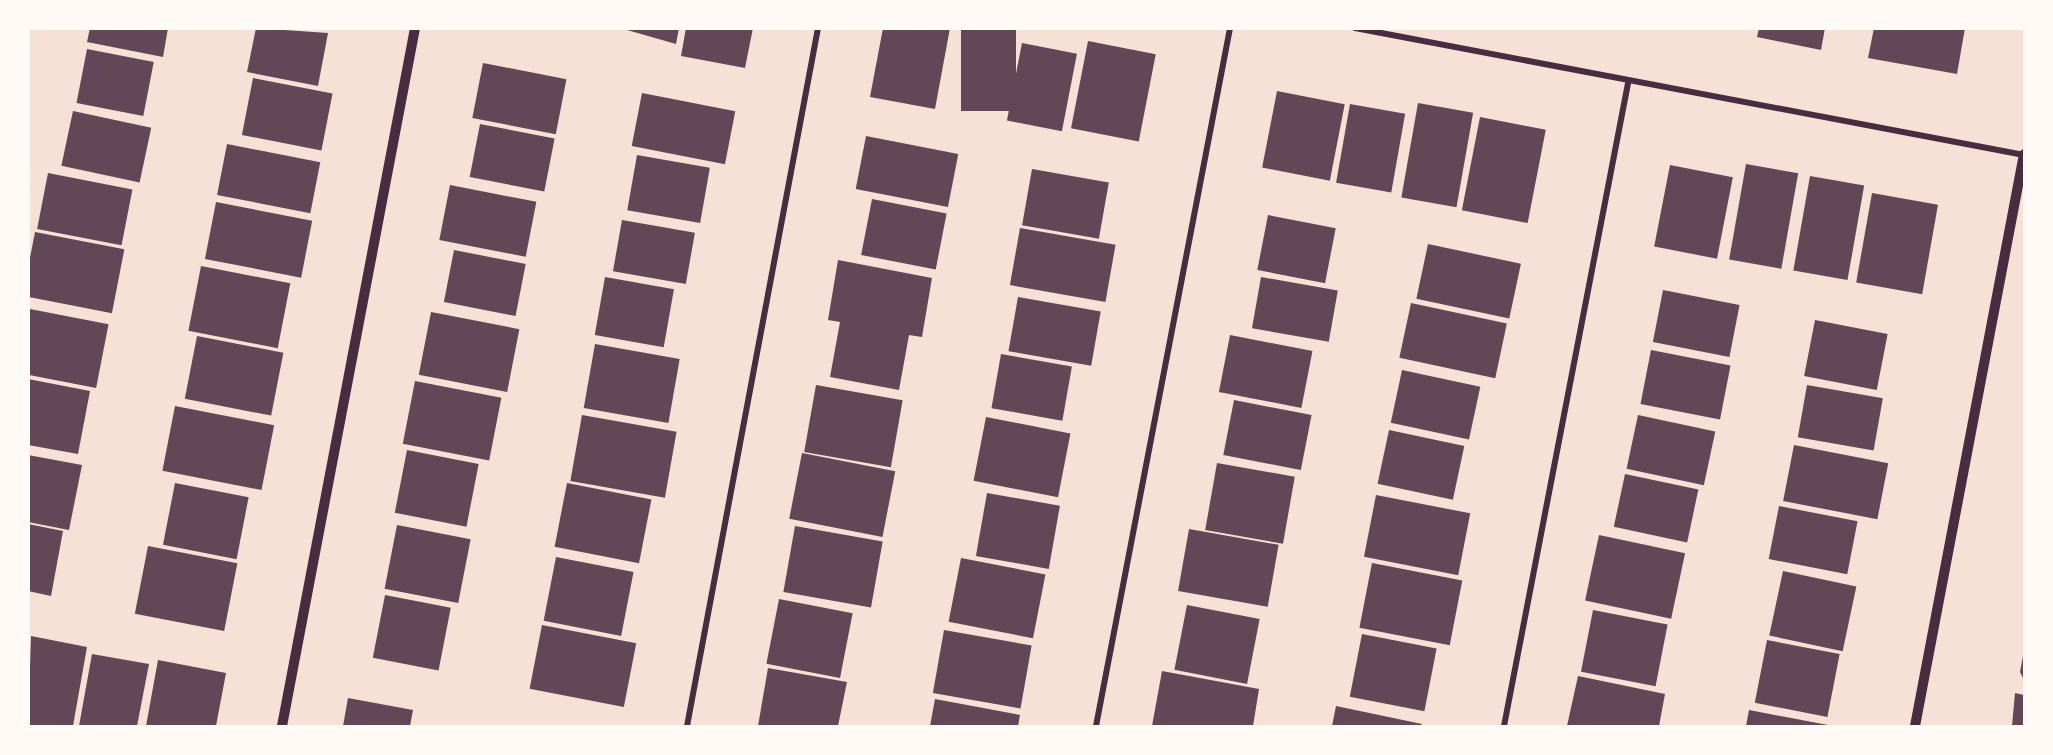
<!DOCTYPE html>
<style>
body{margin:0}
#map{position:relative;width:2053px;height:755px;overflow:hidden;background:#f7e1d7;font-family:"Public Sans",sans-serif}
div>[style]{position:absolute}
.building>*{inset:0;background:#644757;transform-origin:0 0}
.minor>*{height:6px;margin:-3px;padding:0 3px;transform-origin:3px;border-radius:3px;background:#4a2c40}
.tertiary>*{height:10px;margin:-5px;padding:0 5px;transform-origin:5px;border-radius:5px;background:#4a2c40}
span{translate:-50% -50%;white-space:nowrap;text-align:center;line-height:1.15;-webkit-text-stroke:6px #fffaf5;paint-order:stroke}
.frame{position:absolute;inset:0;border:30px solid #fffaf5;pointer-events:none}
</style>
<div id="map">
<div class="building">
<div style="clip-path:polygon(90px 28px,168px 28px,163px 57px,87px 42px)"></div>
<div style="clip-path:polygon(256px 28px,328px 33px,318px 86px,247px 72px)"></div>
<div style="clip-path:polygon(620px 28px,679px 28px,676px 44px)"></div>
<div style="clip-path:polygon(686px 28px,753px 28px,745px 68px,681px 56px)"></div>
<div style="clip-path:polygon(883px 28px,950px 28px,935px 109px,870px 97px)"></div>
<div style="left:961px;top:28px;width:55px;height:83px"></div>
<div style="clip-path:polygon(1759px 28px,1825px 28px,1821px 50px,1757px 37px)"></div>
<div style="clip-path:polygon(1874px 28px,1965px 28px,1957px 74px,1868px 58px)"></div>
<div style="left:1088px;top:41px;width:69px;height:89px;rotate:11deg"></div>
<div style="left:1022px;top:43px;width:56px;height:79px;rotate:11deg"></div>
<div style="left:87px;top:49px;width:68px;height:55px;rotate:11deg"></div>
<div style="left:483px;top:63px;width:85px;height:56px;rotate:11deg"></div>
<div style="left:253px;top:78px;width:81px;height:58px;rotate:11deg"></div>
<div style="left:1277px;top:91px;width:69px;height:78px;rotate:11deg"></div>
<div style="left:642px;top:93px;width:95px;height:54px;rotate:11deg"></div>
<div style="left:1418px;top:103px;width:56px;height:96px;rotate:10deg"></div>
<div style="left:1350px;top:104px;width:56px;height:80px;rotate:10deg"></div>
<div style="left:73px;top:111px;width:80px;height:56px;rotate:12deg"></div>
<div style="left:1480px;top:117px;width:67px;height:95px;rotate:11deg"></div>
<div style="left:480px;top:124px;width:76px;height:54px;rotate:11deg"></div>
<div style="left:866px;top:136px;width:94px;height:54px;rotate:11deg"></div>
<div style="left:227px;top:144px;width:95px;height:52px;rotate:11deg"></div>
<div style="left:637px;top:155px;width:74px;height:56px;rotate:10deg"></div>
<div style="left:1746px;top:164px;width:53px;height:97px;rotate:10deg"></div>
<div style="left:1670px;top:165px;width:64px;height:83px;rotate:11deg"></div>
<div style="left:1032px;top:169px;width:78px;height:57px;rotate:10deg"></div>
<div style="left:48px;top:173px;width:86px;height:57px;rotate:11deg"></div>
<div style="left:1810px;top:176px;width:55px;height:96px;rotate:10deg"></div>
<div style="left:450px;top:185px;width:88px;height:56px;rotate:11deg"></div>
<div style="left:1872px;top:193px;width:67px;height:91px;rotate:10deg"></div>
<div style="left:872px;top:199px;width:76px;height:57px;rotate:11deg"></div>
<div style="left:216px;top:202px;width:98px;height:58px;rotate:11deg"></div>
<div style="left:1268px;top:215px;width:69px;height:56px;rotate:11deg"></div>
<div style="left:622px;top:220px;width:74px;height:52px;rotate:10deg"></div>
<div style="left:1020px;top:228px;width:97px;height:58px;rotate:10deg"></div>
<div style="left:35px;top:232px;width:91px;height:65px;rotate:11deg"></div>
<div style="left:1428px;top:244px;width:95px;height:56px;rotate:12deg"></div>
<div style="left:454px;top:250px;width:73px;height:53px;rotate:11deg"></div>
<div style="clip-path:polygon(838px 260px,932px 278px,922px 337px,909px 335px,899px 390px,830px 377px,840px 322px,828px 320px)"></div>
<div style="left:201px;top:266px;width:91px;height:66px;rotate:11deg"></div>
<div style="left:605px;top:277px;width:70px;height:59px;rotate:10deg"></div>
<div style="left:1261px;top:277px;width:78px;height:52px;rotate:10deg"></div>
<div style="left:1663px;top:290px;width:78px;height:53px;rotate:11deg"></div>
<div style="left:1018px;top:297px;width:84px;height:55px;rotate:10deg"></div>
<div style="left:1411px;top:303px;width:98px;height:56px;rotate:12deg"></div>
<div style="left:30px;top:309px;width:80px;height:65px;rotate:11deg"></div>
<div style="left:431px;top:312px;width:90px;height:64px;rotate:11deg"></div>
<div style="left:1815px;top:320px;width:74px;height:57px;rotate:11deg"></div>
<div style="left:1230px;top:335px;width:84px;height:58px;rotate:11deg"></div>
<div style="left:197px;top:336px;width:88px;height:64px;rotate:11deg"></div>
<div style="left:595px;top:344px;width:86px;height:65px;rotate:10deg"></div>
<div style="left:1651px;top:350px;width:81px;height:55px;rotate:11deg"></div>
<div style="left:1001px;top:354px;width:72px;height:55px;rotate:10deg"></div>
<div style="left:1402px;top:370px;width:80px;height:54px;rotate:12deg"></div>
<div style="clip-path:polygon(28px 379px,90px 391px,78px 454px,28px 445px)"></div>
<div style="left:415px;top:381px;width:88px;height:64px;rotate:11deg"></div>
<div style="left:816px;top:385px;width:88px;height:68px;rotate:10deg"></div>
<div style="left:1807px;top:385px;width:77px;height:53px;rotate:10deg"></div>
<div style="left:1234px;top:400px;width:79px;height:56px;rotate:11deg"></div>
<div style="left:175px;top:406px;width:101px;height:66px;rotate:11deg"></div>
<div style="left:582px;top:415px;width:96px;height:67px;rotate:10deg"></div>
<div style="left:1638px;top:415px;width:79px;height:55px;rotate:12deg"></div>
<div style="left:986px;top:417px;width:86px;height:65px;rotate:11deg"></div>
<div style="left:1389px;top:430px;width:77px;height:55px;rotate:12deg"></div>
<div style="left:1794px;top:445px;width:96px;height:57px;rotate:11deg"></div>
<div style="left:407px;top:450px;width:73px;height:64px;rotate:11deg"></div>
<div style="left:802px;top:453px;width:95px;height:67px;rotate:11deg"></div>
<div style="clip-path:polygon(28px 455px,82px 465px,69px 530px,28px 522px)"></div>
<div style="left:1217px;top:463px;width:79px;height:68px;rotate:10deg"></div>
<div style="left:1625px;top:474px;width:75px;height:54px;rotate:12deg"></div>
<div style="left:175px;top:483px;width:75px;height:63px;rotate:11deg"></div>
<div style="left:567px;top:483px;width:86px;height:65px;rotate:11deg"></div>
<div style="left:987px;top:493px;width:74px;height:64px;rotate:10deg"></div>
<div style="left:1376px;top:495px;width:96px;height:63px;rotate:11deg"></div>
<div style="left:1779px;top:506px;width:80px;height:54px;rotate:11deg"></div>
<div style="clip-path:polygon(28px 524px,63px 531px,51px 596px,28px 591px)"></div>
<div style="left:397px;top:525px;width:75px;height:65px;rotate:11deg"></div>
<div style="left:795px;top:526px;width:89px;height:67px;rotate:10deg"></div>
<div style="left:1189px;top:529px;width:91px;height:63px;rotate:10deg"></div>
<div style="left:1599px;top:535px;width:88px;height:67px;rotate:12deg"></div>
<div style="left:148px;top:546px;width:91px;height:69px;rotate:11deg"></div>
<div style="left:556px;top:557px;width:79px;height:65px;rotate:11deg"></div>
<div style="left:961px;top:558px;width:86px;height:65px;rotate:11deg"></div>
<div style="left:1372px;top:563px;width:92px;height:66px;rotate:11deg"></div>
<div style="left:1783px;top:571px;width:75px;height:66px;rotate:12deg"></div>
<div style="left:385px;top:595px;width:67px;height:64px;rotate:11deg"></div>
<div style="left:779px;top:599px;width:75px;height:66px;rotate:11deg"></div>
<div style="left:1187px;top:605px;width:74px;height:66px;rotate:11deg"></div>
<div style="left:1593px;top:610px;width:76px;height:63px;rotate:11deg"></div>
<div style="left:542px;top:625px;width:96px;height:65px;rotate:11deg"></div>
<div style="left:944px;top:630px;width:89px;height:64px;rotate:10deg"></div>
<div style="left:1362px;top:634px;width:76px;height:64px;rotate:11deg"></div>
<div style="clip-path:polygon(31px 636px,87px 647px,73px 726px,28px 726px)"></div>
<div style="left:1767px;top:640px;width:74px;height:64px;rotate:11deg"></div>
<div style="clip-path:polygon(92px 654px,149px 664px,137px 726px,79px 726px)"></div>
<div style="clip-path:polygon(2023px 656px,2024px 656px,2024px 680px,2020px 672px)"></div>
<div style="clip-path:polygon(158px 660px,226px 673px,216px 726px,146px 726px)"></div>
<div style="clip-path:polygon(768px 668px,847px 682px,838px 726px,758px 726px)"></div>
<div style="clip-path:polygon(1162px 671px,1259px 689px,1253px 726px,1152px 726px)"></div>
<div style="clip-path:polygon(1578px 676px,1665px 694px,1659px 726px,1567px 726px)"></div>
<div style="clip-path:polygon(2015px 693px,2024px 695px,2024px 726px,2012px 726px)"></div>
<div style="clip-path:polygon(348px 698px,413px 710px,410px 726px,343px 726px)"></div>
<div style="clip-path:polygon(935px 699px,1020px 715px,1018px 726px,930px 726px)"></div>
<div style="clip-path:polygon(1336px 706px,1422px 724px,1421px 726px,1332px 726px)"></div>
<div style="clip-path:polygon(1749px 710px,1828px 725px,1828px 726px,1746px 726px)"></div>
</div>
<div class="minor">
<div style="left:1355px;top:28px;width:681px;rotate:10.75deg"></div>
<div style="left:687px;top:726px;width:710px;rotate:-79.37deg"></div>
<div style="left:1096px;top:726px;width:711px;rotate:-79.13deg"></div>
<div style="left:1504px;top:726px;width:655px;rotate:-79.08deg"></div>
</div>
<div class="tertiary">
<div style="left:282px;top:726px;width:711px;rotate:-79.21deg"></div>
<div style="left:1915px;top:726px;width:582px;rotate:-79.21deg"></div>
</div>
<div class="frame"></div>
</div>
